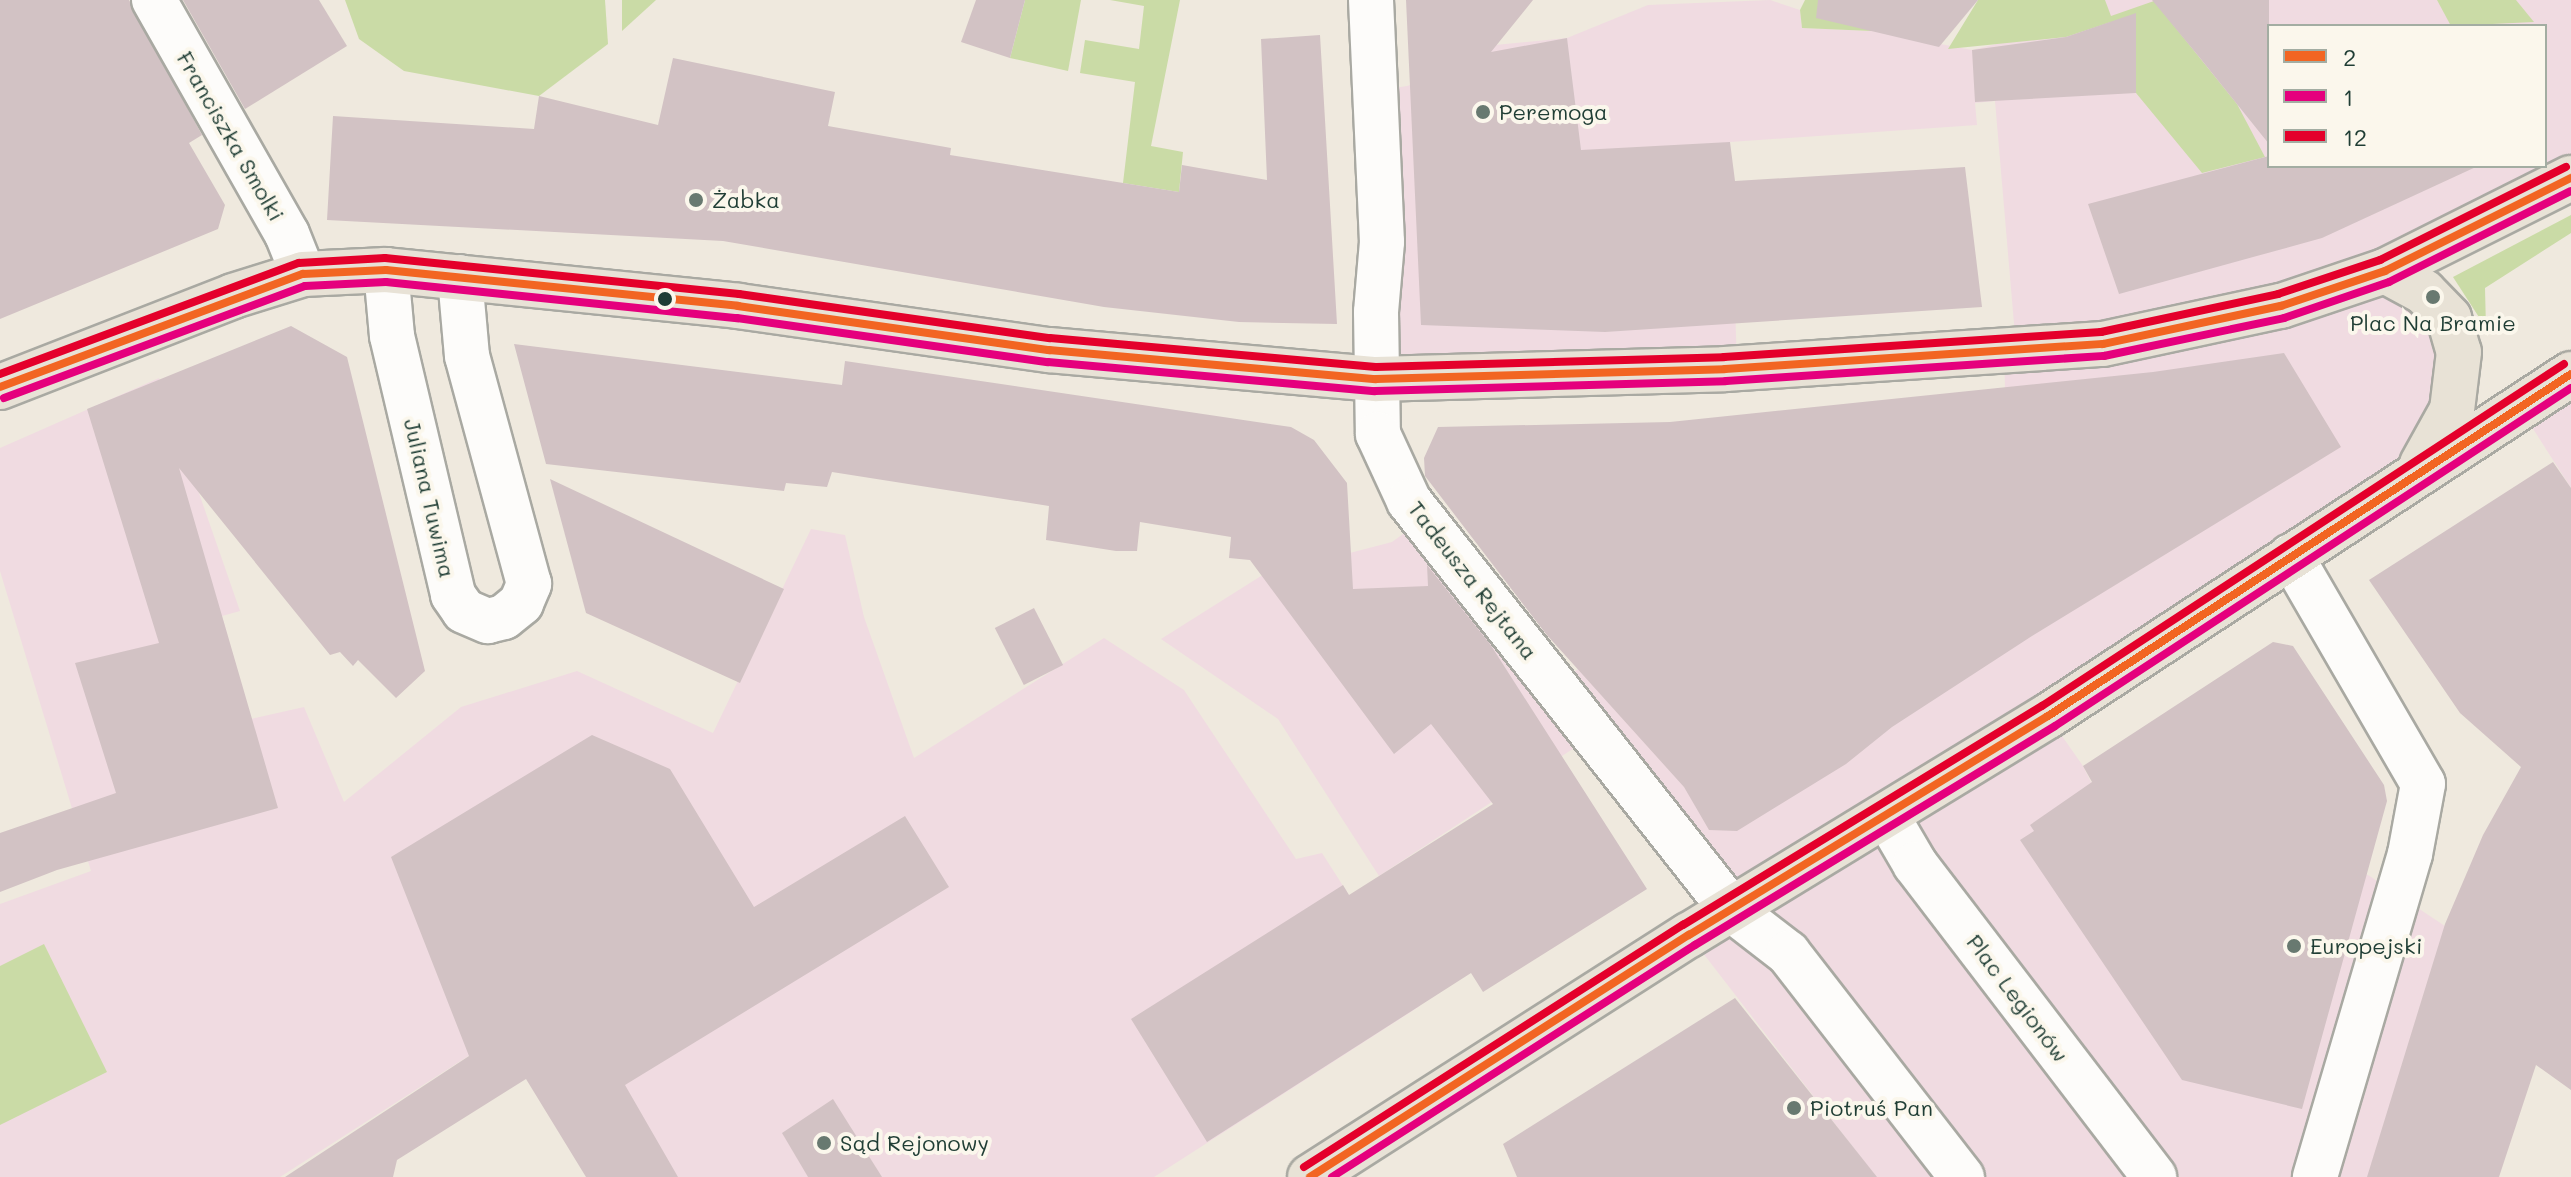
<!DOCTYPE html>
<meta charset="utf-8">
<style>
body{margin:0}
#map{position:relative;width:2571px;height:1177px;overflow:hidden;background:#efe9de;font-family:Mali,sans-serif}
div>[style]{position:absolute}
.built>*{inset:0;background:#f0dbe1}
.green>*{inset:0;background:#cadba6}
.building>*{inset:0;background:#d2c2c4;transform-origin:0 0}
.roads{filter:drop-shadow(2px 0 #a9a9a2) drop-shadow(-2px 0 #a9a9a2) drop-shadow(0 2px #a9a9a2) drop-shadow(0 -2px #a9a9a2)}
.street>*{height:44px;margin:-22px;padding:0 22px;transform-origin:22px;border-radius:22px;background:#fdfcfa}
.primary>*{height:44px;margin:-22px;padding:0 22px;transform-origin:22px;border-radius:22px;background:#e8e2d6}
.bus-1>*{height:8px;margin:-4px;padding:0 4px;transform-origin:4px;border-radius:4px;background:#f26522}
.bus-2>*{height:8px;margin:-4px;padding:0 4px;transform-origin:4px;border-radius:4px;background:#e5007d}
.bus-3>*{height:8px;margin:-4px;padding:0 4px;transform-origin:4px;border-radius:4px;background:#e4002b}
.dots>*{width:22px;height:22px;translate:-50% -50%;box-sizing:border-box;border:4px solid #fbf7ec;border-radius:50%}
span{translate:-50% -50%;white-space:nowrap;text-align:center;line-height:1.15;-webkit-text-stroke:8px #fbf7ec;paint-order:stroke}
.poi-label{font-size:22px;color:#1f3d34}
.left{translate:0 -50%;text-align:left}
.street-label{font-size:22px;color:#1f3d34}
.legend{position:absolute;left:2267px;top:24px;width:280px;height:144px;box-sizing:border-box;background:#fbf7ec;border:2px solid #a3ada2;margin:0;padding:10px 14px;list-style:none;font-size:24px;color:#1f3d34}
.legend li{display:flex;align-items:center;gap:16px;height:40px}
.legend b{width:40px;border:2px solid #a3ada2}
</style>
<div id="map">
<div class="built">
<div style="clip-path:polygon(evenodd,1770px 0,1800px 10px,1802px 28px,1872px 31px,1972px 50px,2110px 16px,2105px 0,2571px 0,2571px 178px,2386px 271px,2449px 318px,2444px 431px,2048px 716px,2083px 766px,2150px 900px,2283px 847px,2368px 875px,2445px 926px,2379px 1177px,1876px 1177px,1689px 935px,1731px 910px,1594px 735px,1379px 876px,1278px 719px,1161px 639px,1261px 576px,1392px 542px,1424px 519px,1556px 686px,1694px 580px,2005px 388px,2004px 349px,2016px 347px,1995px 101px,1975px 103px,1977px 125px,1730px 142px,1737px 368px,1376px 379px,1375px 91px,1407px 86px,1483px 62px,1495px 45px,1567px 38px,1648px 5px,1770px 0,2269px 26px,2545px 26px,2545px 166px,2269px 166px,2269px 26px)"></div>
<div style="clip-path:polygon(2571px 374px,2571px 488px,2519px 407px)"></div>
<div style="clip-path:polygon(159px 378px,240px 611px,222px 616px,251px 719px,304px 707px,344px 802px,461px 707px,577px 671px,713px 733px,811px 529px,845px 535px,864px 617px,914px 758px,1104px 638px,1184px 690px,1296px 859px,1322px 853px,1420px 1006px,1154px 1177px,643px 1177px,540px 1010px,280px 1177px,0 1177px,0 904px,91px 871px,0 571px,0 448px)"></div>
</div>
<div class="green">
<div style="clip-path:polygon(345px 0,605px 0,608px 44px,539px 96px,404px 71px,359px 39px)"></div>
<div style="clip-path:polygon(622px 0,656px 0,622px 31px)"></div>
<div style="clip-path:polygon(1025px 0,1081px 0,1068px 71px,1010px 58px)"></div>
<div style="clip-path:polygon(1110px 0,1180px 0,1151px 146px,1183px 152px,1179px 192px,1123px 183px,1135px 82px,1080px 73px,1085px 40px,1139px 49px,1144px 6px)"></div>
<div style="clip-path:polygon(1805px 0,1886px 0,1872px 31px,1802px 28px,1800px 10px)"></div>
<div style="clip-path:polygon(1978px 0,2105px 0,2111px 16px,2154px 1px,2237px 104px,2265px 157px,2202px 173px,2136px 93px,2136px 56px,2111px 22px,2066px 37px,1948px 49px)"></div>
<div style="clip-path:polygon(2437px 0,2516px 0,2534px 22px,2451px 26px)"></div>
<div style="clip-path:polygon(2571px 215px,2571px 233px,2485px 288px,2486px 328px,2453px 277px)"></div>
<div style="clip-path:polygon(44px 944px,107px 1072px,0 1125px,0 966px)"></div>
</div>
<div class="building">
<div style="clip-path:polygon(0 0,129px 0,202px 135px,189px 143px,225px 205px,218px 229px,0 319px)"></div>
<div style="clip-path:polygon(183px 0,319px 0,347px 46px,245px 109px)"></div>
<div style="clip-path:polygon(976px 0,1025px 0,1010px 58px,961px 42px)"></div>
<div style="clip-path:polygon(1406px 0,1533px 0,1491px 52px,1567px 38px,1581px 150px,1730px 142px,1735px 181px,1965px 167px,1982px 307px,1605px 332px,1421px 325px)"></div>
<div style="clip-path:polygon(1818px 0,1978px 0,1939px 47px,1816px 18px)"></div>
<div style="clip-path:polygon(2152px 0,2269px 0,2269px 144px,2200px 58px)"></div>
<div style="clip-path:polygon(2136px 13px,2136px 93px,1975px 102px,1972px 50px,2066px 37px)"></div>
<div style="clip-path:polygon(1320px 35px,1337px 324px,1239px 322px,1104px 307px,723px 241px,327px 220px,333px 116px,534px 129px,539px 96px,658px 125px,673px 58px,835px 92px,828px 126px,951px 148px,950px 155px,1179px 192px,1182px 165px,1267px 180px,1261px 39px)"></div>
<div style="clip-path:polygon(2269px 156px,2269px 166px,2478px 166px,2322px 238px,2119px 294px,2088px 204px)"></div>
<div style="clip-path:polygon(291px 326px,347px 357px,425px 671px,396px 698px,358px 660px,353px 666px,340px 652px,330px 655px,179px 468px,278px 808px,57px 870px,0 892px,0 833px,116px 793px,75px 663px,159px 643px,87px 409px)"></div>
<div style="clip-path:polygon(514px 344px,842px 385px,845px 361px,1291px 427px,1314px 440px,1347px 483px,1353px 589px,1428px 586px,1427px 565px,1490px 644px,1647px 889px,1483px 992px,1471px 973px,1207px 1142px,1131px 1019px,1343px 885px,1349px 895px,1493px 804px,1431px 724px,1394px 754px,1250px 560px,1229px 558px,1231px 537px,1140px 522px,1137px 551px,1116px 551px,1046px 540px,1049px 506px,832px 472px,827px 487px,786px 483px,784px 491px,546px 464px)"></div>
<div style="clip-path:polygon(2284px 353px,2341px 447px,2032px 636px,1892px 727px,1846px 764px,1737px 831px,1709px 830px,1684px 787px,1546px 634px,1425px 476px,1424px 458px,1438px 427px,1670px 422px,2153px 372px)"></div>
<div style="clip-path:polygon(2553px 462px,2571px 488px,2571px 1090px,2536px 1065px,2499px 1177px,2367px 1177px,2445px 924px,2483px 835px,2521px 767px,2460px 713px,2369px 580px)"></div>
<div style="clip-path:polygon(550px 479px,784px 589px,740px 683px,586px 613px)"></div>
<div style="left:1034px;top:608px;width:64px;height:44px;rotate:63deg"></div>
<div style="clip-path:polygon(2273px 642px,2293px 646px,2384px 785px,2387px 801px,2302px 1109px,2182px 1080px,2020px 840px,2034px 831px,2030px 825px,2092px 782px,2083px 766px)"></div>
<div style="clip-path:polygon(592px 735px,670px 769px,754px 907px,905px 816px,949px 887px,625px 1085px,678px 1177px,586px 1177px,526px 1079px,397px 1160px,393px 1177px,285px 1177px,469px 1056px,391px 857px)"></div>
<div style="clip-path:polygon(1735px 998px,1877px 1177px,1517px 1177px,1503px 1144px)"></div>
<div style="clip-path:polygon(833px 1099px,882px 1177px,808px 1177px,782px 1133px)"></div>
</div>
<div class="roads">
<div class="street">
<div style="left:154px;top:0;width:269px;rotate:60.4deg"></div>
<div style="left:287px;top:234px;width:43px;rotate:68.2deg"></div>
<div style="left:1371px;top:0;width:242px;rotate:87.4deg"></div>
<div style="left:1382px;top:242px;width:70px;rotate:94.9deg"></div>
<div style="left:1376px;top:312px;width:122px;rotate:89.1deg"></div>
<div style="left:1378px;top:434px;width:74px;rotate:65.2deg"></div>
<div style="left:1409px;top:501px;width:520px;rotate:51.72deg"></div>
<div style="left:1731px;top:909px;width:72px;rotate:37.7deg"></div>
<div style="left:1788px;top:953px;width:284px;rotate:52.2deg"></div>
<div style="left:386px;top:270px;width:66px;rotate:84.8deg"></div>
<div style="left:392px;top:336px;width:266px;rotate:76.7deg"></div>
<div style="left:453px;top:595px;width:19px;rotate:55deg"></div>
<div style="left:464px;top:611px;width:26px;rotate:23deg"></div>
<div style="left:488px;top:621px;width:16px;rotate:-14deg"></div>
<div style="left:504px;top:617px;width:22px;rotate:-39deg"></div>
<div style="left:521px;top:603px;width:21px;rotate:-67deg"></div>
<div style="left:529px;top:584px;width:236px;rotate:-105.2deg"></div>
<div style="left:467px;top:356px;width:79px;rotate:-95.1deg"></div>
<div style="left:2291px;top:556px;width:263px;rotate:59.9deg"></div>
<div style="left:2423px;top:784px;width:71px;rotate:100.5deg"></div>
<div style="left:2410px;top:854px;width:337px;rotate:106.4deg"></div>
<div style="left:1887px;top:816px;width:56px;rotate:59.7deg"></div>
<div style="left:1915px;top:864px;width:394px;rotate:52.6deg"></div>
</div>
<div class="primary">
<div style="left:2385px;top:271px;width:44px;rotate:28.3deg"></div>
<div style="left:2424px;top:292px;width:36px;rotate:46deg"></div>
<div style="left:2449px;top:318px;width:35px;rotate:74deg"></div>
<div style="left:2459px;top:352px;width:58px;rotate:96.9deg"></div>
<div style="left:2452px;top:410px;width:62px;rotate:119.1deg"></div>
<div style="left:0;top:387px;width:250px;rotate:-21.3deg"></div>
<div style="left:233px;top:296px;width:73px;rotate:-17.4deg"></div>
<div style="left:303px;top:274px;width:83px;rotate:-2.8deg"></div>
<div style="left:386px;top:270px;width:354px;rotate:5.8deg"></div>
<div style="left:738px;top:306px;width:314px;rotate:8.1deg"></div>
<div style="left:1049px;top:350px;width:328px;rotate:5.1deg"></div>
<div style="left:1376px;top:379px;width:349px;rotate:-1.6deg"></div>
<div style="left:1725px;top:369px;width:379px;rotate:-3.8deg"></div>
<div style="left:2103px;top:344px;width:182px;rotate:-12.1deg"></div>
<div style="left:2281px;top:306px;width:110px;rotate:-18.6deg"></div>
<div style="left:2385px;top:271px;width:208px;rotate:-26.6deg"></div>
<div style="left:1310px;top:1177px;width:450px;rotate:-32.6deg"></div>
<div style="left:1689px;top:935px;width:421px;rotate:-31.4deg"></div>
<div style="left:2048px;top:716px;width:625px;rotate:-33.18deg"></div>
</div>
</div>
<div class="bus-1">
<div style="left:0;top:387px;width:323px;rotate:-20.5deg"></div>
<div style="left:303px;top:274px;width:83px;rotate:-2.8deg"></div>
<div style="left:386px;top:270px;width:354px;rotate:5.8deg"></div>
<div style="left:738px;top:306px;width:314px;rotate:8.1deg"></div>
<div style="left:1049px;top:350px;width:328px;rotate:5.1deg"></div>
<div style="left:1376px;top:379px;width:349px;rotate:-1.6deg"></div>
<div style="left:1725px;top:369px;width:379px;rotate:-3.8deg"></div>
<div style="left:2103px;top:344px;width:182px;rotate:-12.1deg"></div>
<div style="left:2281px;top:306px;width:110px;rotate:-18.6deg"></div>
<div style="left:2385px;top:271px;width:208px;rotate:-26.6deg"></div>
<div style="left:1310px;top:1177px;width:450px;rotate:-32.6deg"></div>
<div style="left:1689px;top:935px;width:421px;rotate:-31.4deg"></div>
<div style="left:2048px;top:716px;width:625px;rotate:-33.18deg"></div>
</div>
<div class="bus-2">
<div style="left:4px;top:398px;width:321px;rotate:-20.4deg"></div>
<div style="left:305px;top:286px;width:81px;rotate:-2.8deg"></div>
<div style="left:386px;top:282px;width:353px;rotate:5.9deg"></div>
<div style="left:737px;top:318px;width:314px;rotate:8.1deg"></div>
<div style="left:1048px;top:362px;width:328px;rotate:5.1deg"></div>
<div style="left:1375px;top:391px;width:351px;rotate:-1.6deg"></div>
<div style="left:1726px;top:381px;width:379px;rotate:-3.8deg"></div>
<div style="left:2104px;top:356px;width:184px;rotate:-11.9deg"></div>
<div style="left:2284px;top:318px;width:111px;rotate:-18.9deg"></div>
<div style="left:2389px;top:282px;width:203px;rotate:-26.6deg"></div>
<div style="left:1332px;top:1177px;width:431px;rotate:-32.6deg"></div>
<div style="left:1695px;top:945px;width:421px;rotate:-31.3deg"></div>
<div style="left:2055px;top:726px;width:617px;rotate:-33.23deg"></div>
</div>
<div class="bus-3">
<div style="left:0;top:374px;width:319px;rotate:-20.4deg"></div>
<div style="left:299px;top:263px;width:86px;rotate:-3.3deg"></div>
<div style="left:385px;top:258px;width:356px;rotate:5.8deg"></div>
<div style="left:739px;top:294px;width:314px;rotate:8.1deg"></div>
<div style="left:1050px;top:338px;width:327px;rotate:5.1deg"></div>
<div style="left:1376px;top:367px;width:348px;rotate:-1.6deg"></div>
<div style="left:1724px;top:357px;width:378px;rotate:-3.8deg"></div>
<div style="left:2101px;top:332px;width:181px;rotate:-12.1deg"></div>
<div style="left:2278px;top:294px;width:108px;rotate:-18.4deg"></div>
<div style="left:2380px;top:260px;width:208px;rotate:-26.6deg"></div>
<div style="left:1304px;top:1167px;width:450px;rotate:-32.6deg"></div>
<div style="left:1683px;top:925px;width:421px;rotate:-31.4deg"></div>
<div style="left:2042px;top:706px;width:624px;rotate:-33.23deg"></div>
</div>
<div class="dots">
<div style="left:1483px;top:112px;background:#687970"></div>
<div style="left:696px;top:200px;background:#687970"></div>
<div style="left:2433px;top:297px;background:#687970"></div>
<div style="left:665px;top:299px;background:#1f3d34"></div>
<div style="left:2294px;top:946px;background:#687970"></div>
<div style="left:1794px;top:1108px;background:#687970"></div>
<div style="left:824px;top:1143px;background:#687970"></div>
</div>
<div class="poi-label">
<span class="left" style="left:1499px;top:112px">Peremoga</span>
<span class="left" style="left:712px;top:200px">Żabka</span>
<span style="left:2433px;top:323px">Plac Na Bramie</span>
<span class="left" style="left:2310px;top:946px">Europejski</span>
<span class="left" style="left:1810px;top:1108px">Piotruś Pan</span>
<span class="left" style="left:840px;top:1143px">Sąd Rejonowy</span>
</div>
<div class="street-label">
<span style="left:231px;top:136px;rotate:60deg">Franciszka Smolki</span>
<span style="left:430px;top:498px;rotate:77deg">Juliana Tuwima</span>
<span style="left:1473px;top:580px;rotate:52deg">Tadeusza Rejtana</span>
<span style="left:2018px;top:998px;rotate:53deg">Plac Legionów</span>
</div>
<ul class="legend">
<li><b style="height:10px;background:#f26522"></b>2</li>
<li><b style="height:10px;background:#e5007d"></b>1</li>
<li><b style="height:10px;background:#e4002b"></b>12</li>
</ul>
</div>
